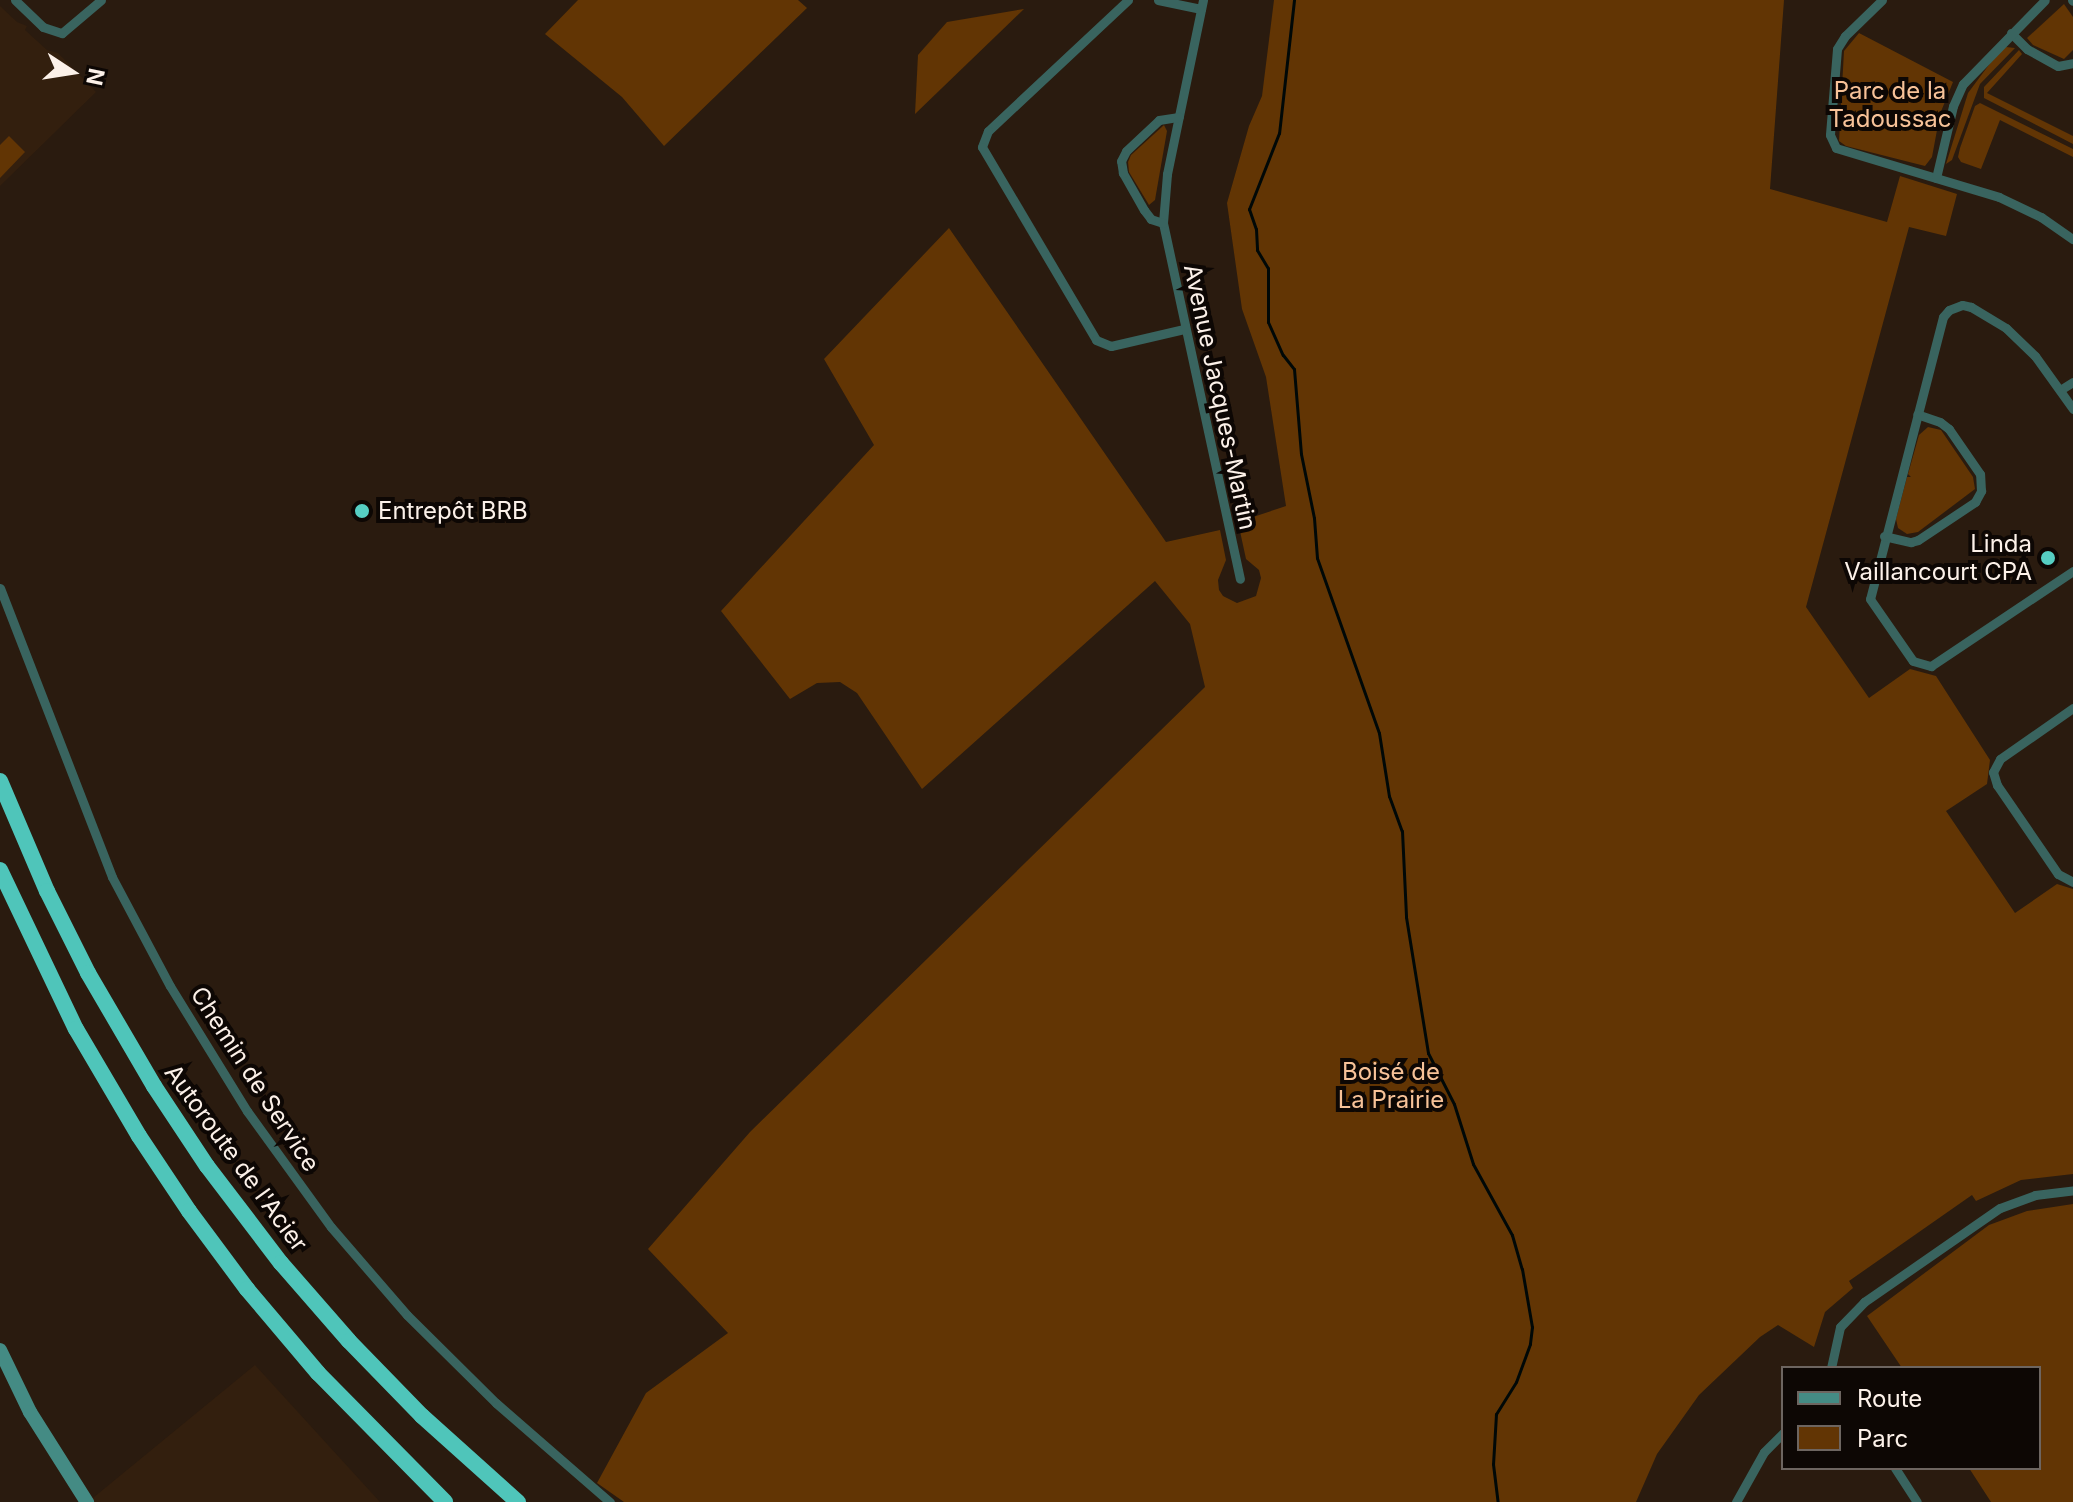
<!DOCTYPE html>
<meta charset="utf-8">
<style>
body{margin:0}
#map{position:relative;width:2073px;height:1502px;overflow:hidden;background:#2a1b0f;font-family:Inter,sans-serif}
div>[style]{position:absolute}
.built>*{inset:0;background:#331f0e}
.green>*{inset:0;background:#623504}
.stream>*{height:3px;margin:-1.5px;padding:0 1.5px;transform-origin:1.5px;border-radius:1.5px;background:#000807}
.minor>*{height:9px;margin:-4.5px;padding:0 4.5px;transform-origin:4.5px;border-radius:4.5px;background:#39645f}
.secondary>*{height:14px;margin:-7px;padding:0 7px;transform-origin:7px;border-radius:7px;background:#448b84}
.motorway>*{height:16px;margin:-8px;padding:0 8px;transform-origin:8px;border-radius:8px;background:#4fc5ba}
.dots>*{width:22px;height:22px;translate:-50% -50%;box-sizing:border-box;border:4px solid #0d0704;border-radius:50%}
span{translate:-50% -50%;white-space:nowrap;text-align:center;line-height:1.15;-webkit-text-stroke:8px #0d0704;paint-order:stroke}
.park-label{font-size:24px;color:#f7c298}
.street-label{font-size:24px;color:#fcf1e9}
.poi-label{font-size:24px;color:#fcf1e9}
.left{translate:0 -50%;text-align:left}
.right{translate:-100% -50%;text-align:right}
.legend{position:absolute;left:1781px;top:1366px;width:260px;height:104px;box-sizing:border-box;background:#0d0704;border:2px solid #6d6560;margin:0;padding:10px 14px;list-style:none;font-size:24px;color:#fcf1e9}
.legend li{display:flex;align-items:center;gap:16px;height:40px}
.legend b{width:40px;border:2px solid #6d6560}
.north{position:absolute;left:32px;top:32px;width:80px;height:80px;-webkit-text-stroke:6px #0d0704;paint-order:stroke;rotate:102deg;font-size:22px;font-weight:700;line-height:32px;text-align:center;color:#fcf1e9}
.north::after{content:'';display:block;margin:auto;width:28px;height:36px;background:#fcf1e9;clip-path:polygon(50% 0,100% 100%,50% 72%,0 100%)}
</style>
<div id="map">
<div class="built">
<div style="clip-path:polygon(0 6px,17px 22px,27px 26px,25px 30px,47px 50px,58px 53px,96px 92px,0 186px)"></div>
<div style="clip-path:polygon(255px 1365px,380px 1502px,88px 1502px)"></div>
</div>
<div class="green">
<div style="clip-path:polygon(578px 0,798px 0,807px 8px,664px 146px,622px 97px,545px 34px)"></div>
<div style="clip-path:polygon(1274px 0,1784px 0,1770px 189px,1887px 222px,1900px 176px,1957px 194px,1946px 236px,1909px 227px,1806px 607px,1869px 698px,1910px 669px,1936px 676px,1990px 760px,1987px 784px,1946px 811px,2015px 913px,2057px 884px,2073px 889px,2073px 1174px,2021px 1180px,1976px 1201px,1972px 1195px,1849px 1281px,1853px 1288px,1825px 1312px,1814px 1347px,1778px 1325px,1760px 1337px,1699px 1395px,1657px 1454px,1636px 1502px,624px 1502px,597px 1483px,646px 1393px,728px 1333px,648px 1249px,750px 1132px,1205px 687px,1190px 624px,1155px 581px,922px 789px,857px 693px,840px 682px,817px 683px,790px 699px,721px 611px,874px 445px,824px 359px,949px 228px,1166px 542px,1220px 530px,1226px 560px,1218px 580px,1219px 590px,1223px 596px,1237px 603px,1256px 596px,1261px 578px,1259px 570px,1246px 559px,1238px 522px,1286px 506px,1266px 377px,1242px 309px,1227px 203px,1249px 126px,1262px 96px)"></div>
<div style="clip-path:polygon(2064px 4px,2073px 17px,2073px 50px,2064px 59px,2033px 45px,2027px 38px)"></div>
<div style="clip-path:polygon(1024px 9px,915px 114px,918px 55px,947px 22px)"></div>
<div style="clip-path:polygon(1859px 33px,1953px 82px,1940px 114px,1932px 157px,1925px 166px,1846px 146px,1839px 141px,1844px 51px)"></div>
<div style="clip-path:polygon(2006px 47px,2015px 48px,1980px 84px,1952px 160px,1946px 164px,1968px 93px,1997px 54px)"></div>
<div style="clip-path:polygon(2019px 50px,2022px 54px,1987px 93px,2073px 136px,2073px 144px,1984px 98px,1984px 87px)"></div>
<div style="clip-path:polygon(1980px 103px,2073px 149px,2073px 157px,2000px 120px,1981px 169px,1961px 162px,1958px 157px,1960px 148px,1975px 106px)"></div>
<div style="clip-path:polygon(1164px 125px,1167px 131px,1155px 200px,1149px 205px,1129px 172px,1128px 162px,1131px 155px)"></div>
<div style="clip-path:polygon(9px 136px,25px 152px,0 178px,0 145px)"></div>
<div style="clip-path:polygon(1928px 427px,1941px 430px,1973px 477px,1975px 489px,1918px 532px,1907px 534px,1898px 528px,1896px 519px,1907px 477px,1911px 477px,1908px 474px,1919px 435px)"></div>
<div style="clip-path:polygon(2073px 1204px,2073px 1502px,1991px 1502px,1969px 1468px,2039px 1468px,2039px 1368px,1902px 1368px,1867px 1316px,1989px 1225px,2027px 1211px)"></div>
</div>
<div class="stream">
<div style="left:1294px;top:0;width:134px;rotate:96.4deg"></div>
<div style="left:1279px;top:133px;width:82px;rotate:111.5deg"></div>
<div style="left:1249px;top:209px;width:21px;rotate:71deg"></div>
<div style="left:1256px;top:229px;width:21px;rotate:87deg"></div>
<div style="left:1257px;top:250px;width:21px;rotate:59deg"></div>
<div style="left:1268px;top:268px;width:54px;rotate:90deg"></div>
<div style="left:1268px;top:322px;width:36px;rotate:66deg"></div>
<div style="left:1283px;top:355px;width:18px;rotate:52deg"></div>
<div style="left:1294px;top:369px;width:85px;rotate:85.3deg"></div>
<div style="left:1301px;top:454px;width:65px;rotate:78.5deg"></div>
<div style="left:1314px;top:518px;width:40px;rotate:85.7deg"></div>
<div style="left:1317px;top:558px;width:186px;rotate:70.5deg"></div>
<div style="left:1379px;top:733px;width:64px;rotate:81deg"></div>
<div style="left:1389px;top:796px;width:37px;rotate:70deg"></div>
<div style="left:1402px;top:831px;width:86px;rotate:87.3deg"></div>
<div style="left:1406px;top:917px;width:138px;rotate:80.8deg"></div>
<div style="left:1428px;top:1053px;width:57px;rotate:63deg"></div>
<div style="left:1454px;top:1104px;width:63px;rotate:72.4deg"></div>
<div style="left:1473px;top:1164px;width:81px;rotate:61.2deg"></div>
<div style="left:1512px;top:1235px;width:35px;rotate:74deg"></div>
<div style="left:1522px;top:1269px;width:59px;rotate:80.2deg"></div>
<div style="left:1532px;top:1327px;width:17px;rotate:97deg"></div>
<div style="left:1530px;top:1344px;width:40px;rotate:110.2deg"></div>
<div style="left:1516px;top:1382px;width:38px;rotate:122deg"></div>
<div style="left:1496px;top:1414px;width:50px;rotate:93.4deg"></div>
<div style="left:1493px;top:1464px;width:38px;rotate:83deg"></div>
</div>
<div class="minor">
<div style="left:15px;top:0;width:39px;rotate:44deg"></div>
<div style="left:43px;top:27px;width:20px;rotate:18deg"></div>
<div style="left:62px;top:33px;width:51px;rotate:-40.2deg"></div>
<div style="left:1128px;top:0;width:192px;rotate:136.9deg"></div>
<div style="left:988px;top:131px;width:17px;rotate:111deg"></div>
<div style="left:982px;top:147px;width:224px;rotate:59.4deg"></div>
<div style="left:1096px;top:340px;width:16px;rotate:22deg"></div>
<div style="left:1111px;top:346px;width:75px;rotate:-13.1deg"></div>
<div style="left:1158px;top:0;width:44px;rotate:11.8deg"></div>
<div style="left:1203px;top:0;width:178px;rotate:101.7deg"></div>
<div style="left:1167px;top:174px;width:49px;rotate:94.7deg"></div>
<div style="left:1163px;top:223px;width:364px;rotate:77.8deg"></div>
<div style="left:1882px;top:0;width:52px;rotate:135.8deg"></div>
<div style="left:1845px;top:36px;width:15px;rotate:122deg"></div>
<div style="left:1837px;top:49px;width:86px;rotate:94.7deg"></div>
<div style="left:1830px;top:135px;width:14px;rotate:65deg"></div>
<div style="left:1836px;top:148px;width:170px;rotate:16.7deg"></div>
<div style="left:1999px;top:197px;width:47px;rotate:25.5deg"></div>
<div style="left:2041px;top:217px;width:39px;rotate:35deg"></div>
<div style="left:2072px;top:0;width:1px;rotate:45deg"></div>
<div style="left:2011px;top:33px;width:23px;rotate:45deg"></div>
<div style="left:2027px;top:49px;width:35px;rotate:29deg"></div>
<div style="left:2058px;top:66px;width:15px;rotate:-11deg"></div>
<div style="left:1936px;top:178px;width:74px;rotate:-76.7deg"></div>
<div style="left:1953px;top:106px;width:24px;rotate:-66deg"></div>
<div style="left:1963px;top:84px;width:117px;rotate:-45.7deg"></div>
<div style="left:1163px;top:223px;width:13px;rotate:-162deg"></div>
<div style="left:1151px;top:219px;width:11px;rotate:-128deg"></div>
<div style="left:1144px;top:210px;width:43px;rotate:-119.6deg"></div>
<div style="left:1123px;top:173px;width:12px;rotate:-99deg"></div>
<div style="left:1121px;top:161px;width:11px;rotate:-63deg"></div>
<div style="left:1126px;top:151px;width:45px;rotate:-43.2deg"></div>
<div style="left:1159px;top:120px;width:20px;rotate:-9deg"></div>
<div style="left:2060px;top:390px;width:15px;rotate:-32deg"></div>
<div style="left:2073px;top:409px;width:65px;rotate:-125.6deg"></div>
<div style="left:2035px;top:356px;width:40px;rotate:-136deg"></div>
<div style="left:2006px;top:328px;width:41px;rotate:-149deg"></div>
<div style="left:1971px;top:307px;width:9px;rotate:-167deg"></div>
<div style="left:1962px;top:305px;width:14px;rotate:159deg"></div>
<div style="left:1949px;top:310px;width:9px;rotate:131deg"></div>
<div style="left:1943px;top:317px;width:291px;rotate:104.5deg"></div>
<div style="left:1870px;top:599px;width:75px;rotate:55.3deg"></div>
<div style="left:1913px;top:661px;width:19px;rotate:16deg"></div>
<div style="left:1931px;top:666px;width:171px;rotate:-33.8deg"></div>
<div style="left:1884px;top:536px;width:28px;rotate:13deg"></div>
<div style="left:1911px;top:542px;width:7px;rotate:-16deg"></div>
<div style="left:1918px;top:540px;width:69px;rotate:-33.7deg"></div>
<div style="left:1975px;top:502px;width:13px;rotate:-61deg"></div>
<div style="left:1981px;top:491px;width:17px;rotate:-93deg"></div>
<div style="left:1980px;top:474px;width:55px;rotate:-124.6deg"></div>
<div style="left:1949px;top:429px;width:11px;rotate:-142deg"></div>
<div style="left:1940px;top:422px;width:24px;rotate:-161deg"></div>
<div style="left:0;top:588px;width:310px;rotate:68.8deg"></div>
<div style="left:112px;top:877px;width:123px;rotate:62deg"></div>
<div style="left:170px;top:986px;width:147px;rotate:58.4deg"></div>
<div style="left:247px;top:1111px;width:143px;rotate:54.1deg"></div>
<div style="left:331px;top:1227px;width:116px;rotate:49.2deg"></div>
<div style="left:407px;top:1315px;width:125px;rotate:44.7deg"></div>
<div style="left:496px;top:1403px;width:151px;rotate:41deg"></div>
<div style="left:2073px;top:708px;width:89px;rotate:145.1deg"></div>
<div style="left:2000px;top:759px;width:15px;rotate:118deg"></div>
<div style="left:1993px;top:772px;width:14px;rotate:73deg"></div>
<div style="left:1997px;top:785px;width:108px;rotate:55.6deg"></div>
<div style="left:2058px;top:874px;width:17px;rotate:28deg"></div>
<div style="left:1831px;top:1368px;width:42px;rotate:-77.6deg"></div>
<div style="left:1840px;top:1327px;width:35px;rotate:-46deg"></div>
<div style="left:1864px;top:1302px;width:165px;rotate:-34.7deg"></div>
<div style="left:2000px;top:1208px;width:37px;rotate:-20deg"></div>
<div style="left:2035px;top:1195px;width:38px;rotate:-7deg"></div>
<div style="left:1895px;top:1468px;width:40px;rotate:57.1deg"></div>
<div style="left:1736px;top:1502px;width:57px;rotate:-60.8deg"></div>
<div style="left:1764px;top:1452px;width:27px;rotate:-45deg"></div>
</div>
<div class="secondary">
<div style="left:0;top:1350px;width:69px;rotate:64.2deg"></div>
<div style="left:30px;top:1412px;width:107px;rotate:57.7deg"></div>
</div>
<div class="motorway">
<div style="left:0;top:781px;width:120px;rotate:66.9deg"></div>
<div style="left:47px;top:891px;width:92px;rotate:63.4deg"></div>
<div style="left:88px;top:973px;width:131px;rotate:59.7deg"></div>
<div style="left:154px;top:1086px;width:96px;rotate:56.5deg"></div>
<div style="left:207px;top:1166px;width:122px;rotate:52.7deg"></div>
<div style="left:281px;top:1263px;width:103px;rotate:48.9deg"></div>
<div style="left:349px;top:1341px;width:105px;rotate:45.8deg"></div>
<div style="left:422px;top:1416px;width:129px;rotate:41.9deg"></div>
<div style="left:0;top:870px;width:176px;rotate:64.5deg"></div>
<div style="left:76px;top:1029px;width:124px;rotate:59.5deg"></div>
<div style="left:139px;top:1136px;width:90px;rotate:56.3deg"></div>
<div style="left:189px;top:1211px;width:97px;rotate:53.4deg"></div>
<div style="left:247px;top:1289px;width:110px;rotate:49.8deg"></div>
<div style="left:318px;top:1373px;width:181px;rotate:45.4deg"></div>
</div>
<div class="dots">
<div style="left:362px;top:511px;background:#56cec3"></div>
<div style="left:2048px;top:558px;background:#56cec3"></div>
</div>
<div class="park-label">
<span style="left:1890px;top:105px">Parc de la<br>Tadoussac</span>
<span style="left:1391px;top:1086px">Boisé de<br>La Prairie</span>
</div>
<div class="street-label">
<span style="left:1220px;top:397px;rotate:78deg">Avenue Jacques-Martin</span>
<span style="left:255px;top:1079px;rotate:57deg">Chemin de Service</span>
<span style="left:236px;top:1158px;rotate:54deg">Autoroute de l'Acier</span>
</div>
<div class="poi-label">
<span class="left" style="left:378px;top:511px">Entrepôt BRB</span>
<span class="right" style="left:2032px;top:558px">Linda<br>Vaillancourt CPA</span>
</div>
<ul class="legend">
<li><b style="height:10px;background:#448b84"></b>Route</li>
<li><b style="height:22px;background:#623504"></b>Parc</li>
</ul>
<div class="north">N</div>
</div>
